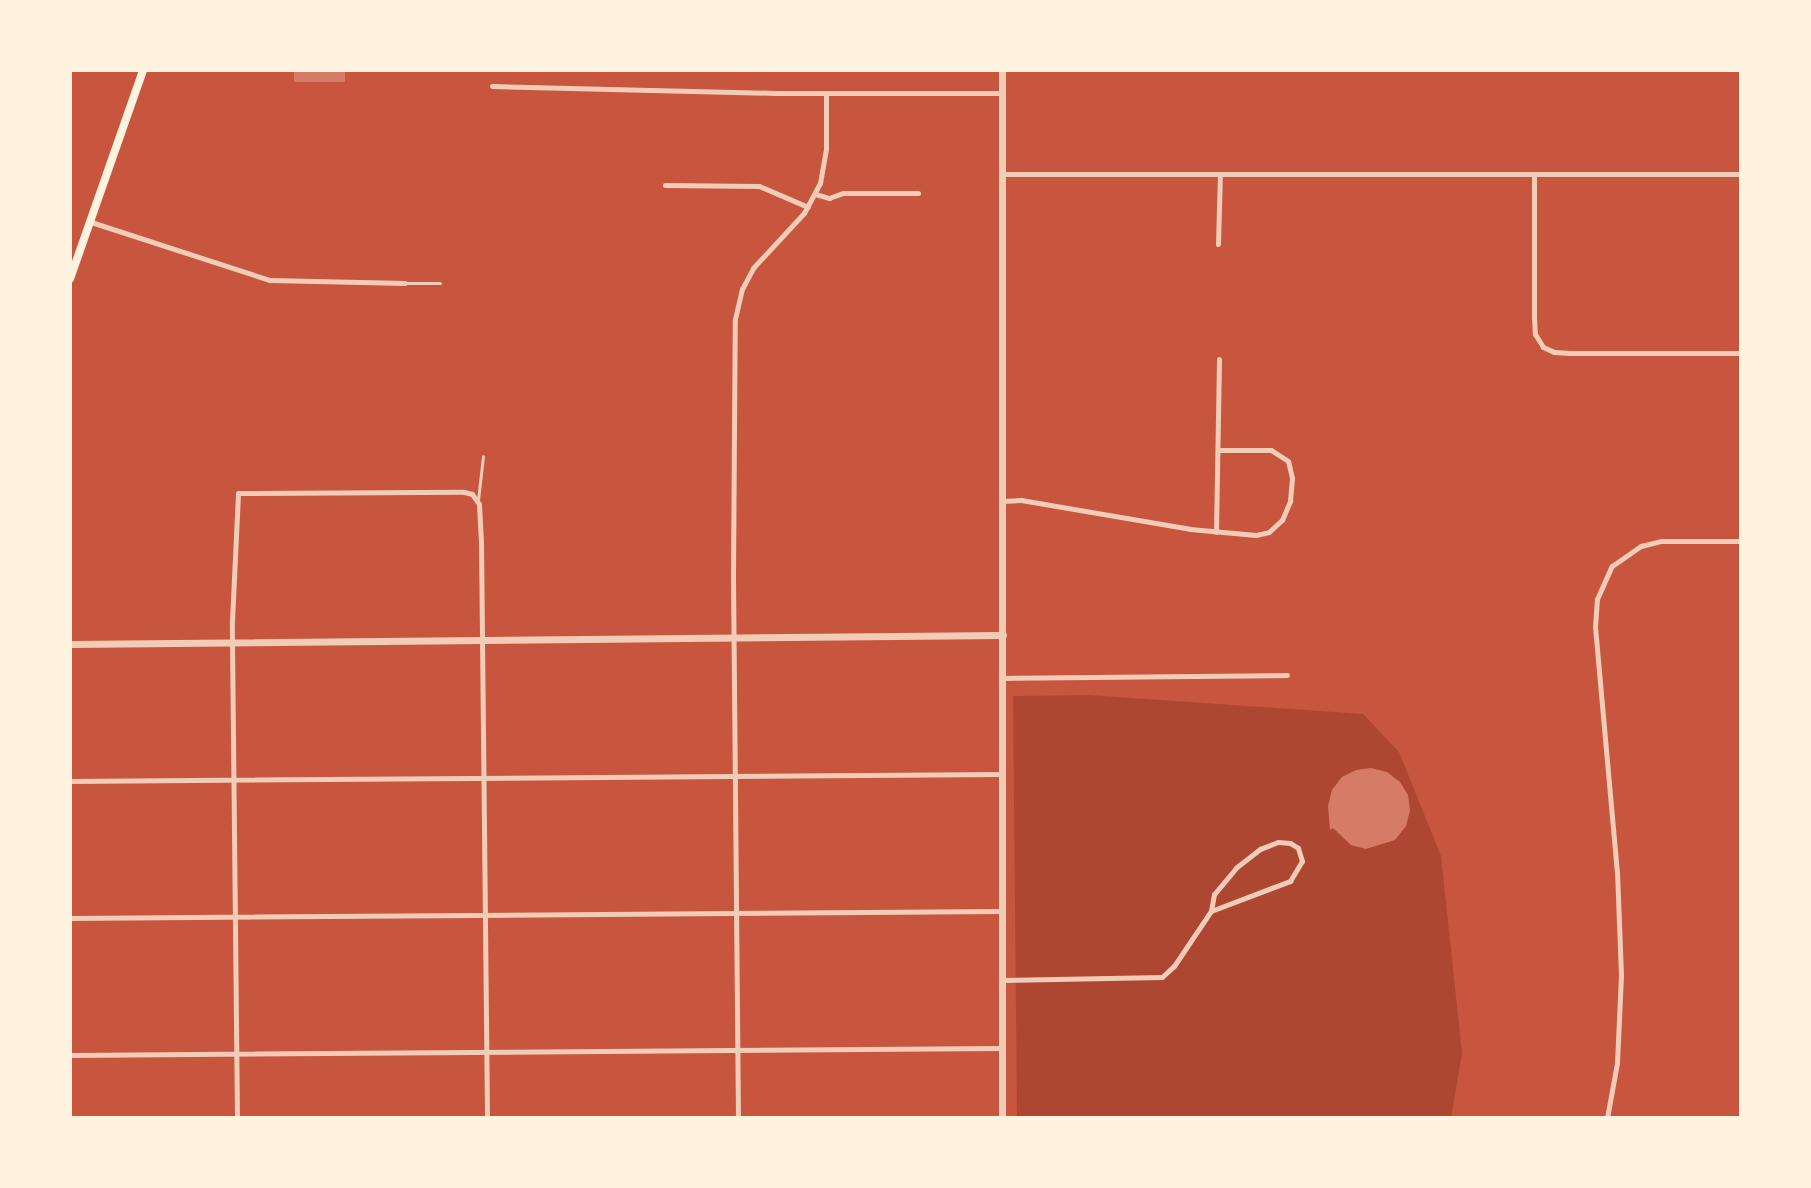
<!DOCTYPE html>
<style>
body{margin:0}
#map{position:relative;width:1811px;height:1188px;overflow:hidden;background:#c8553d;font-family:Bitter,serif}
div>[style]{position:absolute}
.green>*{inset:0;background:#ae4732}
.building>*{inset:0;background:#d67c66;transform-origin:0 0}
.service>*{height:3px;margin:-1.5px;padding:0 1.5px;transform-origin:1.5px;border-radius:1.5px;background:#f1ccb7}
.minor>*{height:5px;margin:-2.5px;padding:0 2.5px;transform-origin:2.5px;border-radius:2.5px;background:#f1ccb7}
.tertiary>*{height:7px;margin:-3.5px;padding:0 3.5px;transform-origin:3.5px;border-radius:3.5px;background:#f1ccb7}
.secondary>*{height:8px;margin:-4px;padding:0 4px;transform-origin:4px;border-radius:4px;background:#fff3e0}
span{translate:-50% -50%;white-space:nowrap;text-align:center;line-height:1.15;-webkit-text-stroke:6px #fff3e0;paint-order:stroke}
.frame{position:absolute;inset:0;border:72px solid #fff3e0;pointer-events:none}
</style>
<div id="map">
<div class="green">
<div style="clip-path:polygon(1089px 695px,1363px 714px,1399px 752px,1441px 856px,1462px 1053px,1451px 1118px,1017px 1118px,1013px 696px)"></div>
</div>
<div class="building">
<div style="left:294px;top:70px;width:51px;height:12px"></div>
<div style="clip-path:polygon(1371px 768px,1387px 772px,1400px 782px,1408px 795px,1410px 810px,1406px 826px,1395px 840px,1366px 849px,1351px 845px,1333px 828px,1330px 830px,1328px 806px,1332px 790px,1342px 777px,1356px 770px)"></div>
</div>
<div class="service">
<div style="left:405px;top:283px;width:35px"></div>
<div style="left:478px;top:500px;width:44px;rotate:-83.5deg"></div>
</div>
<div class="minor">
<div style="left:492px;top:86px;width:283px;rotate:1.4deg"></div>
<div style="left:775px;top:93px;width:227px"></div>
<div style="left:1002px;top:174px;width:739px"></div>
<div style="left:1534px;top:175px;width:142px;rotate:90deg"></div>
<div style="left:1534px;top:317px;width:17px;rotate:87deg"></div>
<div style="left:1535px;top:334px;width:15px;rotate:58deg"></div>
<div style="left:1543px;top:347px;width:12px;rotate:24deg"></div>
<div style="left:1554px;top:352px;width:16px;rotate:4deg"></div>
<div style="left:1570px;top:353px;width:171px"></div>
<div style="left:665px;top:185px;width:94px;rotate:0.6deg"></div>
<div style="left:759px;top:186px;width:53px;rotate:23.2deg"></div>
<div style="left:815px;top:194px;width:15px;rotate:16deg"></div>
<div style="left:829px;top:198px;width:15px;rotate:-20deg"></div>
<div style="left:843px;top:193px;width:75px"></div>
<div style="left:91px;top:222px;width:188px;rotate:18deg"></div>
<div style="left:270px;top:280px;width:135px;rotate:1.3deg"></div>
<div style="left:1218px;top:244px;width:70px;rotate:-88.4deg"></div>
<div style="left:1002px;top:501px;width:19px;rotate:-3deg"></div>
<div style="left:1021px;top:500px;width:171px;rotate:9.7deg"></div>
<div style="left:1190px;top:529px;width:66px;rotate:5.2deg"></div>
<div style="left:1256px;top:535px;width:13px;rotate:-13deg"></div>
<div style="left:1269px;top:532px;width:18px;rotate:-43deg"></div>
<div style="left:1282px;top:520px;width:21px;rotate:-67deg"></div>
<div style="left:1290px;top:501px;width:23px;rotate:-85deg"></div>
<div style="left:1292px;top:478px;width:17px;rotate:-103deg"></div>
<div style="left:1288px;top:461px;width:20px;rotate:-147deg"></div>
<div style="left:1271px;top:450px;width:52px;rotate:180deg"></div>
<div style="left:1216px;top:532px;width:173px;rotate:-89deg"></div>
<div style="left:1003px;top:678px;width:284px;rotate:-0.6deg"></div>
<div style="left:70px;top:781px;width:933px;rotate:-0.43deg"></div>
<div style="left:70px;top:918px;width:932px;rotate:-0.43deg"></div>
<div style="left:1002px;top:980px;width:160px;rotate:-1.1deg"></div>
<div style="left:1162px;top:977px;width:16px;rotate:-43deg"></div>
<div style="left:1174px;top:966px;width:66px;rotate:-56.1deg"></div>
<div style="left:1211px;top:911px;width:85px;rotate:-20.8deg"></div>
<div style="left:1290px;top:881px;width:23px;rotate:-59deg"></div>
<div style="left:1302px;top:861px;width:14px;rotate:-107deg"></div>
<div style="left:1298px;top:848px;width:9px;rotate:-148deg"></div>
<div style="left:1290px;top:843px;width:12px;rotate:-175deg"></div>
<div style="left:1278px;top:842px;width:19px;rotate:159deg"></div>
<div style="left:1260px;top:849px;width:31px;rotate:142deg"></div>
<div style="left:1236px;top:868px;width:34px;rotate:130deg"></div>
<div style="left:1214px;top:894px;width:17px;rotate:100deg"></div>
<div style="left:70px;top:1055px;width:932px;rotate:-0.43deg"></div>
<div style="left:237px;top:1118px;width:497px;rotate:-90.6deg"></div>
<div style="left:232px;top:621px;width:128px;rotate:-87.3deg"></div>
<div style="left:238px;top:493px;width:226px;rotate:-0.3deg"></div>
<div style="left:464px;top:492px;width:8px;rotate:14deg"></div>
<div style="left:472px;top:494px;width:12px;rotate:55deg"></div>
<div style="left:479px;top:504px;width:37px;rotate:87deg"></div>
<div style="left:481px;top:541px;width:577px;rotate:89.4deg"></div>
<div style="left:738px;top:1118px;width:542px;rotate:-90.53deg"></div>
<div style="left:733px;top:576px;width:257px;rotate:-89.6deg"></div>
<div style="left:735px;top:319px;width:31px;rotate:-77deg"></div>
<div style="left:742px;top:289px;width:24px;rotate:-62deg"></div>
<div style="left:753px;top:268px;width:75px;rotate:-47.2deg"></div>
<div style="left:804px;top:213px;width:34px;rotate:-62deg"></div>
<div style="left:820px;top:183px;width:35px;rotate:-80deg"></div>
<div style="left:826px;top:149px;width:56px;rotate:-90deg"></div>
<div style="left:1607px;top:1118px;width:56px;rotate:-79.7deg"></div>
<div style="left:1617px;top:1063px;width:88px;rotate:-87.4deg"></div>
<div style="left:1621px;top:975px;width:102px;rotate:-92.2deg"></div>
<div style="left:1617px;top:873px;width:247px;rotate:-95.1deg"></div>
<div style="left:1595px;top:627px;width:28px;rotate:-86deg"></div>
<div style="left:1597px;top:599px;width:36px;rotate:-66deg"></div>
<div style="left:1612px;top:566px;width:35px;rotate:-35deg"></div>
<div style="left:1641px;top:546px;width:21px;rotate:-14deg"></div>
<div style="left:1661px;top:541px;width:80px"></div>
</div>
<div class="tertiary">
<div style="left:70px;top:644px;width:933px;rotate:-0.55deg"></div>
<div style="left:1002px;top:1118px;width:1048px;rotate:-90deg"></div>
</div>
<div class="secondary">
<div style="left:70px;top:279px;width:221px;rotate:-70.7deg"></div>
</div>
<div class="frame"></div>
</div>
